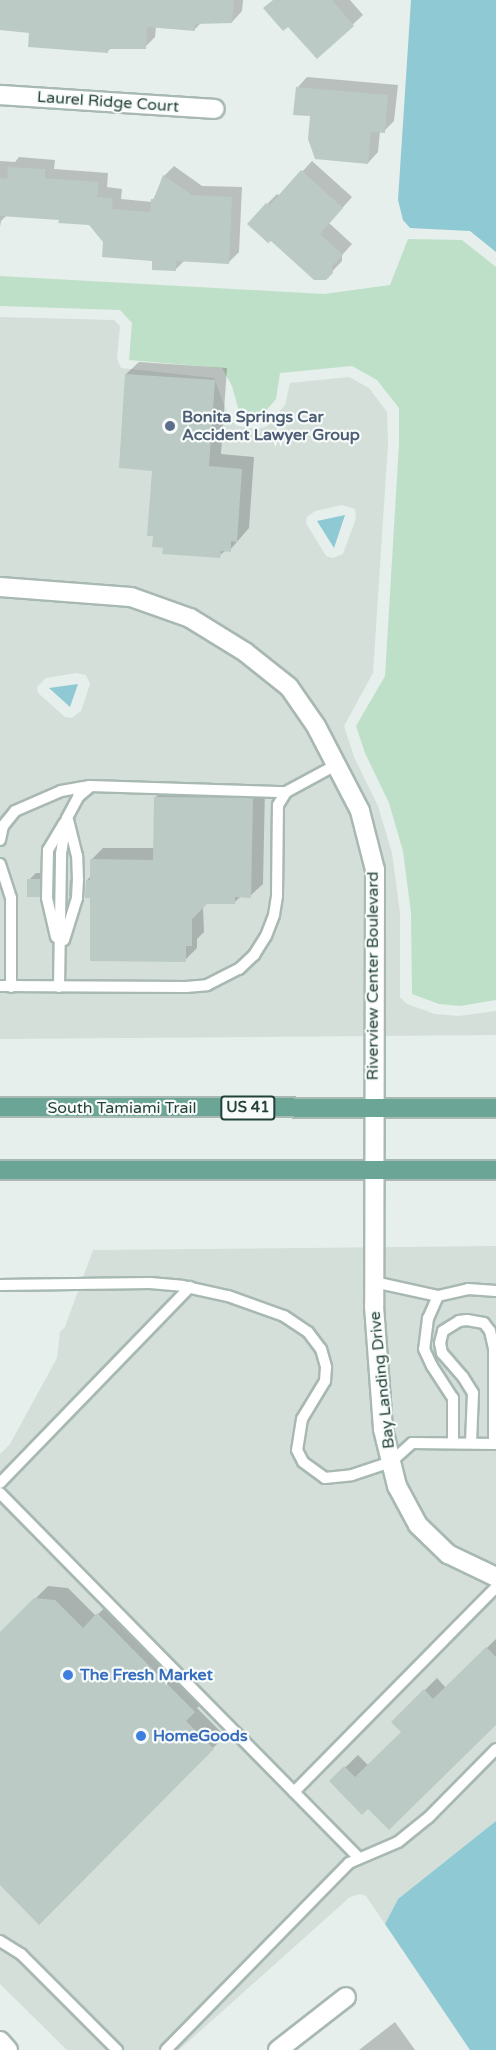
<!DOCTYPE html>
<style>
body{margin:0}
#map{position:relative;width:496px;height:2050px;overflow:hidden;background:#e6efeb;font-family:"Varela Round",sans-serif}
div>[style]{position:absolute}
.built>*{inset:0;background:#d4dfda}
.green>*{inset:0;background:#bfe0c8}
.water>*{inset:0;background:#8ec9d4}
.shadow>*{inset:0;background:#0003}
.building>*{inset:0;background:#bbcac4;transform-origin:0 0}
.roads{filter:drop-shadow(2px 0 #a8b8b2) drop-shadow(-2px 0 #a8b8b2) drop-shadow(0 2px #a8b8b2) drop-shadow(0 -2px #a8b8b2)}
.lane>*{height:10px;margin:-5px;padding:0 5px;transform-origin:5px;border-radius:5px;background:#fff}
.street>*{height:18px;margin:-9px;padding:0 9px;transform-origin:9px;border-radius:9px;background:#fff}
.primary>*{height:18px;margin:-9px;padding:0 9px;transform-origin:9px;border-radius:9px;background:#6aa596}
.dots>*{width:16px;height:16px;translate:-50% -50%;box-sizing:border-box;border:3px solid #f7fbf9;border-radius:50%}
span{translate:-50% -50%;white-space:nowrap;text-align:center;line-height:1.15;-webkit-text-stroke:4.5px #f7fbf9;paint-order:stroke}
.shield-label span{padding:2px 4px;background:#f7fbf9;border:2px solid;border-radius:4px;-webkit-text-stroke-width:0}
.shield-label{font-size:15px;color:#24423a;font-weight:700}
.street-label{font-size:16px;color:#24423a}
.service-label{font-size:16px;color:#4e5e75;font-weight:700}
.left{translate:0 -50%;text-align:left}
.shop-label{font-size:16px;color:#366cbe;font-weight:700}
</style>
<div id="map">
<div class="built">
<div style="clip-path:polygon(evenodd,0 317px,114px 320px,120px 326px,117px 359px,121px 368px,214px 378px,230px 420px,238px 426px,256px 429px,266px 427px,285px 405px,290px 383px,349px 377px,369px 388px,387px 412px,388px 444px,373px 673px,344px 726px,354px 757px,378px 806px,392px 853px,400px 913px,400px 997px,407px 1004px,435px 1014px,459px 1016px,496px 1011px,496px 1035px,0 1039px,0 317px,342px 505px,355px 509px,356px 518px,343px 554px,333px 558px,326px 556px,306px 523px,307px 517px,315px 511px,342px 505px,0 317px,76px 673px,86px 675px,90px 684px,81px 711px,72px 718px,65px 717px,38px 693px,37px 687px,46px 678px,76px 673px)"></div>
<div style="clip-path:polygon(496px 1246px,496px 1821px,398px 1899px,385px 1924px,366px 1896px,360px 1894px,350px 1897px,179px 2050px,67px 2050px,0 1984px,0 1454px,10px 1444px,57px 1358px,60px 1332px,65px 1327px,93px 1250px)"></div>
</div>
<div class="green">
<div style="clip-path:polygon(408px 239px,462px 240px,496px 267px,496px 1000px,460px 1006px,439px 1004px,412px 994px,411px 913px,403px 851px,389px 803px,365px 753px,356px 726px,385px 676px,399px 444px,399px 408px,377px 380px,352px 366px,280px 373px,276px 399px,259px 419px,240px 415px,232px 386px,222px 368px,129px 360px,132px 323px,120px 310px,0 306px,0 276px,324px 294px,390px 285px)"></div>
</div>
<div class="water">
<div style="clip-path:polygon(411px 0,496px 0,496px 252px,470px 231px,410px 228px,403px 220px,398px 200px)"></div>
<div style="clip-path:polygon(345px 515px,334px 548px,317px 521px)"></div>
<div style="clip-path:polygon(78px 684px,70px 707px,49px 688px)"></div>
<div style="clip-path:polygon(496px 1821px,496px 2050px,470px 2050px,385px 1924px,398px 1899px)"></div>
</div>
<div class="shadow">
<div style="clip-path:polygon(0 0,243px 0,242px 11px,232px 22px,202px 22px,194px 30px,156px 27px,155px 37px,145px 47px,112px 47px,107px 52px,31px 31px,0 28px)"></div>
<div style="clip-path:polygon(274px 0,350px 0,363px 15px,317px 57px,289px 25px)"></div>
<div style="clip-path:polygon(307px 77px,398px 85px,394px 121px,384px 131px,380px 131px,378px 152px,368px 163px,312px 115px,297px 88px)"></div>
<div style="clip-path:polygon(19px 157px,55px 160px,54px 169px,108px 173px,107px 187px,122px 189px,121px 199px,152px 202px,164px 176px,174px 166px,202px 186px,242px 187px,239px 252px,229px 262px,185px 260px,176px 269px,104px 242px,90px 224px,60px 219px,7px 215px,1px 221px,0 227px,0 161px,15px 162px)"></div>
<div style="clip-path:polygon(312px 161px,352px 197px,329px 223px,352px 244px,342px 255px,342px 261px,325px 279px,267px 204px,277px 194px,280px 196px)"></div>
<div style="clip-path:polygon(139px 362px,227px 368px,221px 454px,254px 457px,249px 528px,230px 550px,226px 550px,219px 556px,153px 469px,126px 374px)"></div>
<div style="clip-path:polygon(167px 786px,265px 787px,263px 884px,250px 896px,241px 896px,234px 903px,207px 902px,203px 906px,204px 932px,197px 939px,197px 948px,185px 960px,91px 896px,87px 880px,91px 876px,91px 860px,103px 848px,154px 848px,155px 798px)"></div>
<div style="clip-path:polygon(36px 873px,46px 873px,46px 889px,39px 896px,29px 880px)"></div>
<div style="clip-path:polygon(77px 873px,76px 889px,69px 896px,70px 880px)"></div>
<div style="clip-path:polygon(48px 1586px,68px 1588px,96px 1616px,111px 1602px,207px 1698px,197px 1708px,225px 1736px,39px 1922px,0 1883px,0 1634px)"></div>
<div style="clip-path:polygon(496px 1639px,496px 1723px,368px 1807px,331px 1781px,358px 1755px,368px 1765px,403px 1731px,393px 1722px,437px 1678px,446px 1688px)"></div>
<div style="clip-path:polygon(395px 2022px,415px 2050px,359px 2050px)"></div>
</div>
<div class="building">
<div style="clip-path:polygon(0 0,234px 0,232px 23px,195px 24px,195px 31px,147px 27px,146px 49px,108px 49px,108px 53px,28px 47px,29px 33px,0 30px)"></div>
<div style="clip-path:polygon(273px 0,332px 0,354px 26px,317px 59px,288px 27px,283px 31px,263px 8px)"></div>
<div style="clip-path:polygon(296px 87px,388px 95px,385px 133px,371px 132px,368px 164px,315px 159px,308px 139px,310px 116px,293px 115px)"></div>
<div style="clip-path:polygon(8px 167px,45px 169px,45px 178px,99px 182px,97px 197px,113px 198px,112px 209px,150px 212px,151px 199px,154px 199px,163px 175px,192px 195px,232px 197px,229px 264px,176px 261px,176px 271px,152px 270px,152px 261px,102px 257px,103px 242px,89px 225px,58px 223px,59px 220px,0 216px,0 178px,7px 179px)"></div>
<div style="clip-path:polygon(301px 170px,343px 208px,320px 234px,343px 255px,332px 266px,333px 273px,326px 280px,314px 280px,271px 241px,268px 243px,247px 224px,266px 203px,269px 206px)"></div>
<div style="clip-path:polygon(125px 374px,215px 380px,209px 466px,242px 469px,237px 542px,231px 541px,231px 552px,221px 551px,220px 558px,162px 554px,163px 548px,152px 547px,153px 536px,147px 536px,152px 471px,119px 468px)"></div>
<div style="clip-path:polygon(154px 797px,253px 798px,251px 898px,235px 897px,235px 904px,207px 904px,192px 919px,192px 946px,186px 946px,186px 962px,90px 961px,90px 898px,85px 898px,86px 880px,90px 880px,90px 859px,153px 860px)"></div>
<div style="left:27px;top:879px;width:13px;height:18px"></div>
<div style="clip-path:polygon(34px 1598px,55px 1600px,83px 1628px,97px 1613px,195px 1712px,186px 1721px,214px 1749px,39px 1925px,0 1885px,0 1632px)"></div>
<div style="clip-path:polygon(486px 1647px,496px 1657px,496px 1725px,389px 1830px,368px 1809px,362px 1815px,329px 1781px,344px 1766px,355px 1777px,401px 1732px,391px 1722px,424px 1689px,433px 1699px)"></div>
</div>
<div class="roads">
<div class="lane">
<div style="left:0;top:840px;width:14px;rotate:-78deg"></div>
<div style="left:3px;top:826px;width:19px;rotate:-51deg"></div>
<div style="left:15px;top:811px;width:50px;rotate:-23.5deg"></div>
<div style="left:61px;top:791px;width:29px;rotate:-10deg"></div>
<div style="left:90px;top:786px;width:196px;rotate:1.8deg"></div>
<div style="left:0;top:864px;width:36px;rotate:72deg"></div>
<div style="left:11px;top:898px;width:89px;rotate:90deg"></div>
<div style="left:56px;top:937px;width:40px;rotate:-103deg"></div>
<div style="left:47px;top:898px;width:48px;rotate:-88.8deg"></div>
<div style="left:48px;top:850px;width:31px;rotate:-59deg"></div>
<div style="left:64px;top:940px;width:44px;rotate:-72.8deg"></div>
<div style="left:77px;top:898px;width:18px;rotate:-87deg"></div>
<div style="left:78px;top:880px;width:24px;rotate:-92deg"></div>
<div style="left:77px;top:856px;width:36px;rotate:-104deg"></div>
<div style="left:0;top:986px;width:186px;rotate:0.3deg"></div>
<div style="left:186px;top:987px;width:21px;rotate:-5deg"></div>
<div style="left:207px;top:985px;width:36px;rotate:-27deg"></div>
<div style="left:239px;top:969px;width:21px;rotate:-43deg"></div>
<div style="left:254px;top:955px;width:22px;rotate:-58deg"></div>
<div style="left:266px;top:936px;width:22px;rotate:-69deg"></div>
<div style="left:274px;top:915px;width:19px;rotate:-81deg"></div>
<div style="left:277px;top:896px;width:91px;rotate:-89.4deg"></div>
<div style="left:278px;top:805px;width:15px;rotate:-58deg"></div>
<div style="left:286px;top:792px;width:57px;rotate:-28.4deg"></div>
<div style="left:59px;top:987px;width:133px;rotate:-89.1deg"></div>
<div style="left:61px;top:854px;width:36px;rotate:-81deg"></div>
<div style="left:67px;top:818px;width:24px;rotate:-62deg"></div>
<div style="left:78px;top:797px;width:16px;rotate:-40deg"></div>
<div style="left:374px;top:1282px;width:66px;rotate:12.3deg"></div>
<div style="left:438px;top:1296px;width:31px;rotate:-13deg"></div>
<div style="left:468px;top:1289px;width:28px;rotate:4deg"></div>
<div style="left:0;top:1285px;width:150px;rotate:-0.8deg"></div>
<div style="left:150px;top:1283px;width:32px;rotate:5deg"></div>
<div style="left:182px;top:1286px;width:47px;rotate:12.3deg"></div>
<div style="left:228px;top:1296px;width:59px;rotate:19.7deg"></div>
<div style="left:284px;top:1316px;width:29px;rotate:34deg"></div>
<div style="left:308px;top:1332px;width:21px;rotate:53deg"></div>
<div style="left:321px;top:1349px;width:19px;rotate:74deg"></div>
<div style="left:326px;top:1367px;width:14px;rotate:94deg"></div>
<div style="left:325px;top:1381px;width:44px;rotate:121.2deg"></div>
<div style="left:302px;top:1419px;width:31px;rotate:99deg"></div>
<div style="left:297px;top:1450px;width:13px;rotate:63deg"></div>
<div style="left:303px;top:1462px;width:27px;rotate:36deg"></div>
<div style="left:325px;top:1478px;width:27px;rotate:-6deg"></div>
<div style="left:352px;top:1475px;width:41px;rotate:-18.4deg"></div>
<div style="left:391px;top:1462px;width:28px;rotate:-42deg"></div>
<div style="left:412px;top:1443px;width:84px;rotate:0.7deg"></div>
<div style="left:438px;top:1296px;width:24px;rotate:114deg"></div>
<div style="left:428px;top:1318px;width:31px;rotate:97deg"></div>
<div style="left:424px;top:1349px;width:19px;rotate:65deg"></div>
<div style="left:432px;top:1366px;width:38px;rotate:57deg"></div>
<div style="left:453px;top:1398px;width:45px;rotate:90deg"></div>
<div style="left:471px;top:1443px;width:50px;rotate:-87.7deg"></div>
<div style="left:473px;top:1393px;width:19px;rotate:-122deg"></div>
<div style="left:463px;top:1377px;width:32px;rotate:-131deg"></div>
<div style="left:442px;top:1353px;width:10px;rotate:-101deg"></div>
<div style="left:440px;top:1343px;width:12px;rotate:-76deg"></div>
<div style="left:443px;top:1331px;width:19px;rotate:-32deg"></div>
<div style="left:459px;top:1321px;width:8px;rotate:-7deg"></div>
<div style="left:467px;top:1320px;width:17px;rotate:10deg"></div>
<div style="left:484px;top:1323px;width:10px;rotate:53deg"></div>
<div style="left:490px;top:1331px;width:17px;rotate:77deg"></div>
<div style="left:494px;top:1348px;width:96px;rotate:90deg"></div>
<div style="left:0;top:1483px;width:273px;rotate:-45.9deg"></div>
<div style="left:0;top:1493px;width:511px;rotate:45.48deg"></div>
<div style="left:294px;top:1792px;width:288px;rotate:-45.4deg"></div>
<div style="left:0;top:1941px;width:25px;rotate:32deg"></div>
<div style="left:21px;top:1954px;width:136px;rotate:45deg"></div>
<div style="left:166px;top:2050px;width:262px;rotate:-45.6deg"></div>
<div style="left:349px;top:1863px;width:53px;rotate:-23.2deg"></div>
<div style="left:398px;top:1842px;width:38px;rotate:-39deg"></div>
<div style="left:428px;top:1818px;width:97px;rotate:-45.4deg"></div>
</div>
<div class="street">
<div style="left:0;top:95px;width:215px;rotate:3.7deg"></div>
<div style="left:0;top:587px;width:131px;rotate:4.4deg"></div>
<div style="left:131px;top:597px;width:63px;rotate:19.6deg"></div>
<div style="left:190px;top:618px;width:65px;rotate:31.7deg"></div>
<div style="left:245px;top:652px;width:56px;rotate:38.5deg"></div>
<div style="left:289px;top:687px;width:47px;rotate:55.3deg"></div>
<div style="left:316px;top:726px;width:96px;rotate:62.6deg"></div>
<div style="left:360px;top:811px;width:61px;rotate:75.7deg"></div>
<div style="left:375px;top:870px;width:436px;rotate:90.1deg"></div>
<div style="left:374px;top:1306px;width:123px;rotate:85.8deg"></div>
<div style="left:383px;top:1429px;width:59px;rotate:76.2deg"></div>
<div style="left:397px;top:1486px;width:44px;rotate:61.7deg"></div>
<div style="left:418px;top:1525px;width:42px;rotate:44deg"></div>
<div style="left:448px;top:1554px;width:53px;rotate:25.6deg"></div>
<div style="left:0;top:2041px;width:12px;rotate:48deg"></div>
<div style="left:278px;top:2050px;width:86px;rotate:-37.9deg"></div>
</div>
<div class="primary">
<div style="left:0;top:1107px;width:496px;rotate:0.1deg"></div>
<div style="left:0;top:1170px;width:496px"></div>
</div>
</div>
<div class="dots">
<div style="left:170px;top:426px;background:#5c6f8a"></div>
<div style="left:68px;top:1675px;background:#3f7fe0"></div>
<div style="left:141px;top:1736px;background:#3f7fe0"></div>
</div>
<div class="shield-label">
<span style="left:248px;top:1108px">US 41</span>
</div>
<div class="street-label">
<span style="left:108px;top:102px;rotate:4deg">Laurel Ridge Court</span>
<span style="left:373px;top:976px;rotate:-90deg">Riverview Center Boulevard</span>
<span style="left:122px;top:1108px">South Tamiami Trail</span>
<span style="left:382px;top:1380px;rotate:-96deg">Bay Landing Drive</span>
</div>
<div class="service-label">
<span class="left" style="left:182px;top:426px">Bonita Springs Car<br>Accident Lawyer Group</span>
</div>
<div class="shop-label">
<span class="left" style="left:80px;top:1675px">The Fresh Market</span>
<span class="left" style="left:153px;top:1736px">HomeGoods</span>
</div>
</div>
